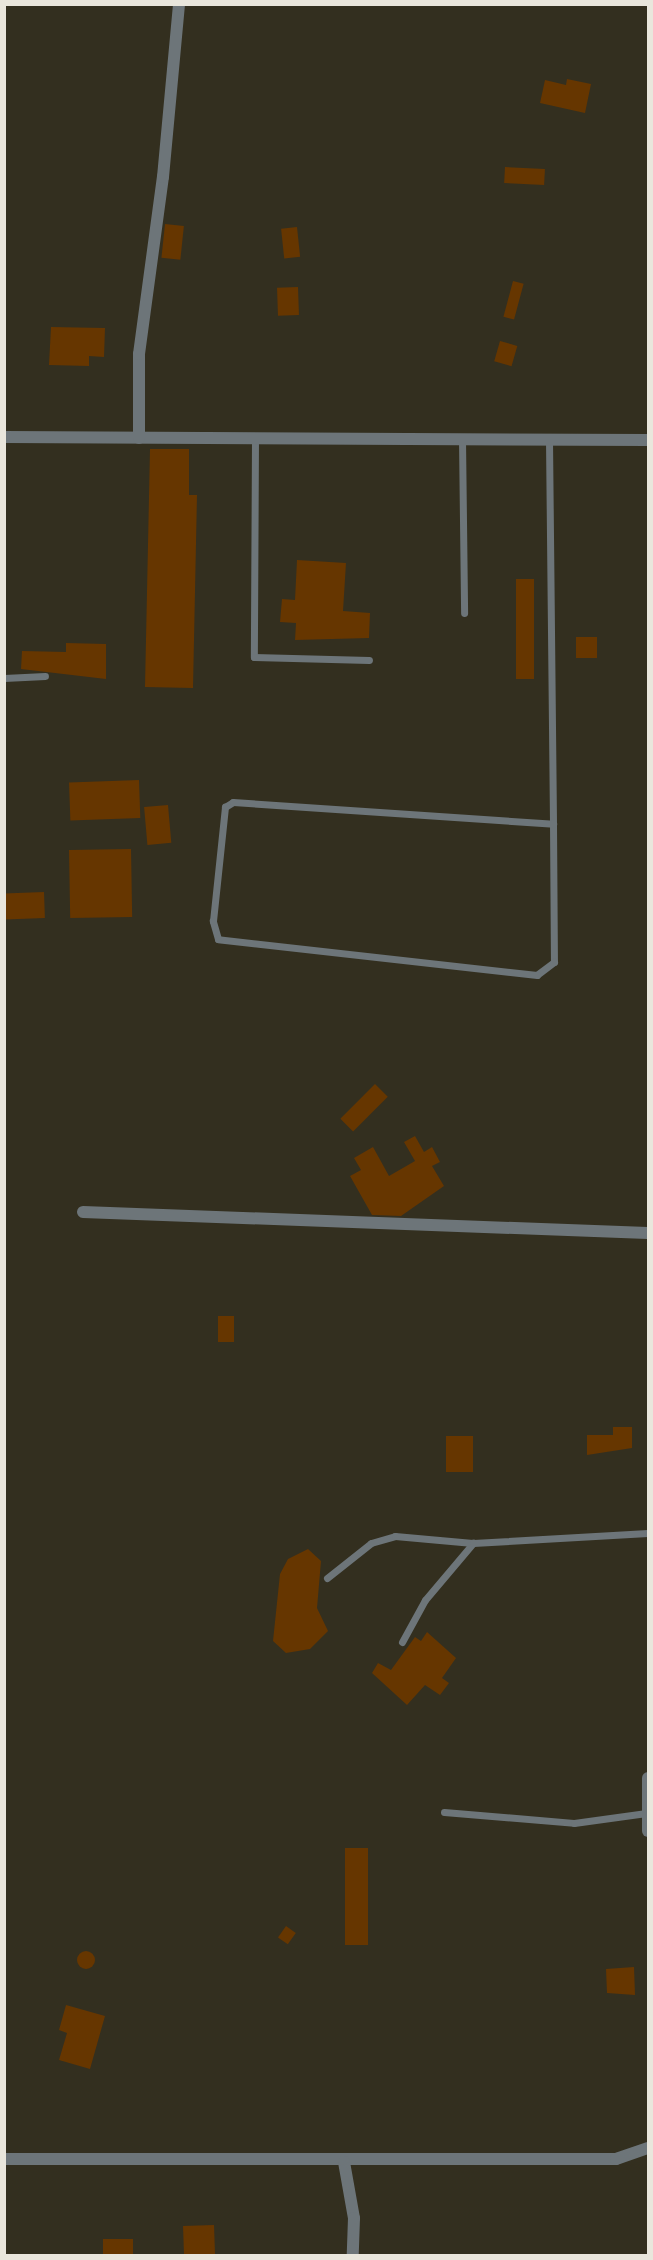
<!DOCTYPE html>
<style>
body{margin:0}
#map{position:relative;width:653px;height:2260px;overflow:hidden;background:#332f1f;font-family:"Fira Sans Condensed",sans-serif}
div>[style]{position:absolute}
.building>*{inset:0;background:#663600;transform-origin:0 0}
.round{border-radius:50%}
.service>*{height:7px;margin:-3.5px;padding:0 3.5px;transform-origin:3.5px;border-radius:3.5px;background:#6d7579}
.minor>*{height:12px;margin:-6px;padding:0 6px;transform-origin:6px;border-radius:6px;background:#6d7579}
span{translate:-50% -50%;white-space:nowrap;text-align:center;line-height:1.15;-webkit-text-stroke:4.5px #332f1f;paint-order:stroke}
.frame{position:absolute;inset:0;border:6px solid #e9e6dc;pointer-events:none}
</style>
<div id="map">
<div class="building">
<div style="clip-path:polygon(567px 79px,591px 84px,585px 113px,540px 103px,545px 80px,566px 85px)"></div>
<div style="left:505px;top:167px;width:40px;height:16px;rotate:3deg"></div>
<div style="left:165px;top:224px;width:19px;height:34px;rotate:6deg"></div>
<div style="left:297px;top:227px;width:30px;height:16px;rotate:84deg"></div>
<div style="left:513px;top:281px;width:11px;height:37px;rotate:15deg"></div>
<div style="left:298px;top:287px;width:28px;height:21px;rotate:88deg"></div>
<div style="clip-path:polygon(51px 327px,105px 328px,104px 357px,89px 356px,89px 366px,49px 365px)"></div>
<div style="left:500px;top:341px;width:18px;height:21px;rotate:16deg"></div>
<div style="clip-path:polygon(150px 449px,189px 449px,189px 495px,197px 495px,193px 688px,145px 687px)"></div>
<div style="clip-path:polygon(297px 560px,346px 563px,343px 611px,370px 613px,369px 638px,295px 640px,296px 623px,280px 622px,282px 599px,295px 600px)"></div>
<div style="left:516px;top:579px;width:18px;height:100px"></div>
<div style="left:597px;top:637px;width:21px;height:21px;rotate:90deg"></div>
<div style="clip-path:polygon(66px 643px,106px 644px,106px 679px,21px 669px,22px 651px,66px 652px)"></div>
<div style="left:139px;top:780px;width:38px;height:70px;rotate:88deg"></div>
<div style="left:168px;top:805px;width:38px;height:24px;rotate:85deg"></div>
<div style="left:131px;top:849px;width:68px;height:62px;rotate:89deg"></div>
<div style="left:44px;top:892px;width:26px;height:40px;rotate:88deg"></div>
<div style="left:375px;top:1084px;width:18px;height:49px;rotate:45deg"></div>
<div style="clip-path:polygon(415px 1136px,424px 1152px,432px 1147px,440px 1162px,432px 1166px,444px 1186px,401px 1216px,372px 1215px,350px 1176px,361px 1170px,354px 1158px,373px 1147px,389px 1176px,415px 1161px,404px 1142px)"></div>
<div style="left:218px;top:1316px;width:16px;height:26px"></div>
<div style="clip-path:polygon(613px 1427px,632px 1427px,632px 1448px,587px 1455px,587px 1435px,613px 1435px)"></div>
<div style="left:446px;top:1436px;width:27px;height:36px"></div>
<div style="clip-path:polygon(308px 1549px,321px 1561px,317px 1608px,328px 1631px,310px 1649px,286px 1653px,273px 1641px,280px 1574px,288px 1559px)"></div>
<div style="clip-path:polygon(427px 1632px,456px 1658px,442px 1678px,449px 1683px,440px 1695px,425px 1685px,407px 1705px,372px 1673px,378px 1663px,391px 1670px,415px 1637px,421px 1641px)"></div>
<div style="left:345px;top:1848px;width:23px;height:97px"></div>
<div style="left:286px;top:1926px;width:12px;height:14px;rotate:35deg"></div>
<div class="round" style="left:77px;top:1951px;width:18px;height:18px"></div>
<div style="clip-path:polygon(634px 1967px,635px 1995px,607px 1993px,606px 1969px)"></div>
<div style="clip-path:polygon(66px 2005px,105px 2016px,90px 2069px,59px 2060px,67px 2033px,59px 2030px)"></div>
<div style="left:214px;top:2225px;width:31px;height:31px;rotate:88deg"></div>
<div style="left:103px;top:2239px;width:30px;height:17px"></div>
</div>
<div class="service">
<div style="left:255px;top:439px;width:218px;rotate:90.3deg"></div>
<div style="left:254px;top:657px;width:115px;rotate:1.5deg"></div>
<div style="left:462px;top:439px;width:174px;rotate:89.3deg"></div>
<div style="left:549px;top:440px;width:384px;rotate:89.4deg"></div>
<div style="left:553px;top:824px;width:138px;rotate:89.6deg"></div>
<div style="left:554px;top:962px;width:21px;rotate:143deg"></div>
<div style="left:537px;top:975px;width:321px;rotate:-173.6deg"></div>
<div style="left:218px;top:939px;width:19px;rotate:-106deg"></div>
<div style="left:213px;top:921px;width:115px;rotate:-84deg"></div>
<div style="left:225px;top:807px;width:9px;rotate:-32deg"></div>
<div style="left:233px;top:802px;width:321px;rotate:3.9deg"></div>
<div style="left:4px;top:678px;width:41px;rotate:-2.8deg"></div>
<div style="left:327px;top:1578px;width:56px;rotate:-38.5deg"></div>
<div style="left:371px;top:1543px;width:25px;rotate:-16deg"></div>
<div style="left:395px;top:1536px;width:78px;rotate:5.1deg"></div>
<div style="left:402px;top:1642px;width:48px;rotate:-61.3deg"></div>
<div style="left:425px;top:1600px;width:75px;rotate:-49.9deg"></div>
<div style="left:473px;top:1543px;width:175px;rotate:-3.3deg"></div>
<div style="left:444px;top:1812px;width:130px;rotate:4.8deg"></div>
<div style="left:574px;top:1823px;width:73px;rotate:-7.9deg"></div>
</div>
<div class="minor">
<div style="left:4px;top:437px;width:644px;rotate:0.27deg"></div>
<div style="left:139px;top:438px;width:84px;rotate:-90deg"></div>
<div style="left:139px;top:354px;width:179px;rotate:-82.3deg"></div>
<div style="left:163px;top:177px;width:174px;rotate:-84.7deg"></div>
<div style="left:83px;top:1212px;width:565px;rotate:2.13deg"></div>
<div style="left:648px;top:1778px;width:53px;rotate:90deg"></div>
<div style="left:4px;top:2159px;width:612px"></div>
<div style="left:616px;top:2159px;width:34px;rotate:-19deg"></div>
<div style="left:344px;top:2162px;width:57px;rotate:79.9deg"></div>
<div style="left:354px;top:2218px;width:38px;rotate:92deg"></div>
</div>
<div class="frame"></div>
</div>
